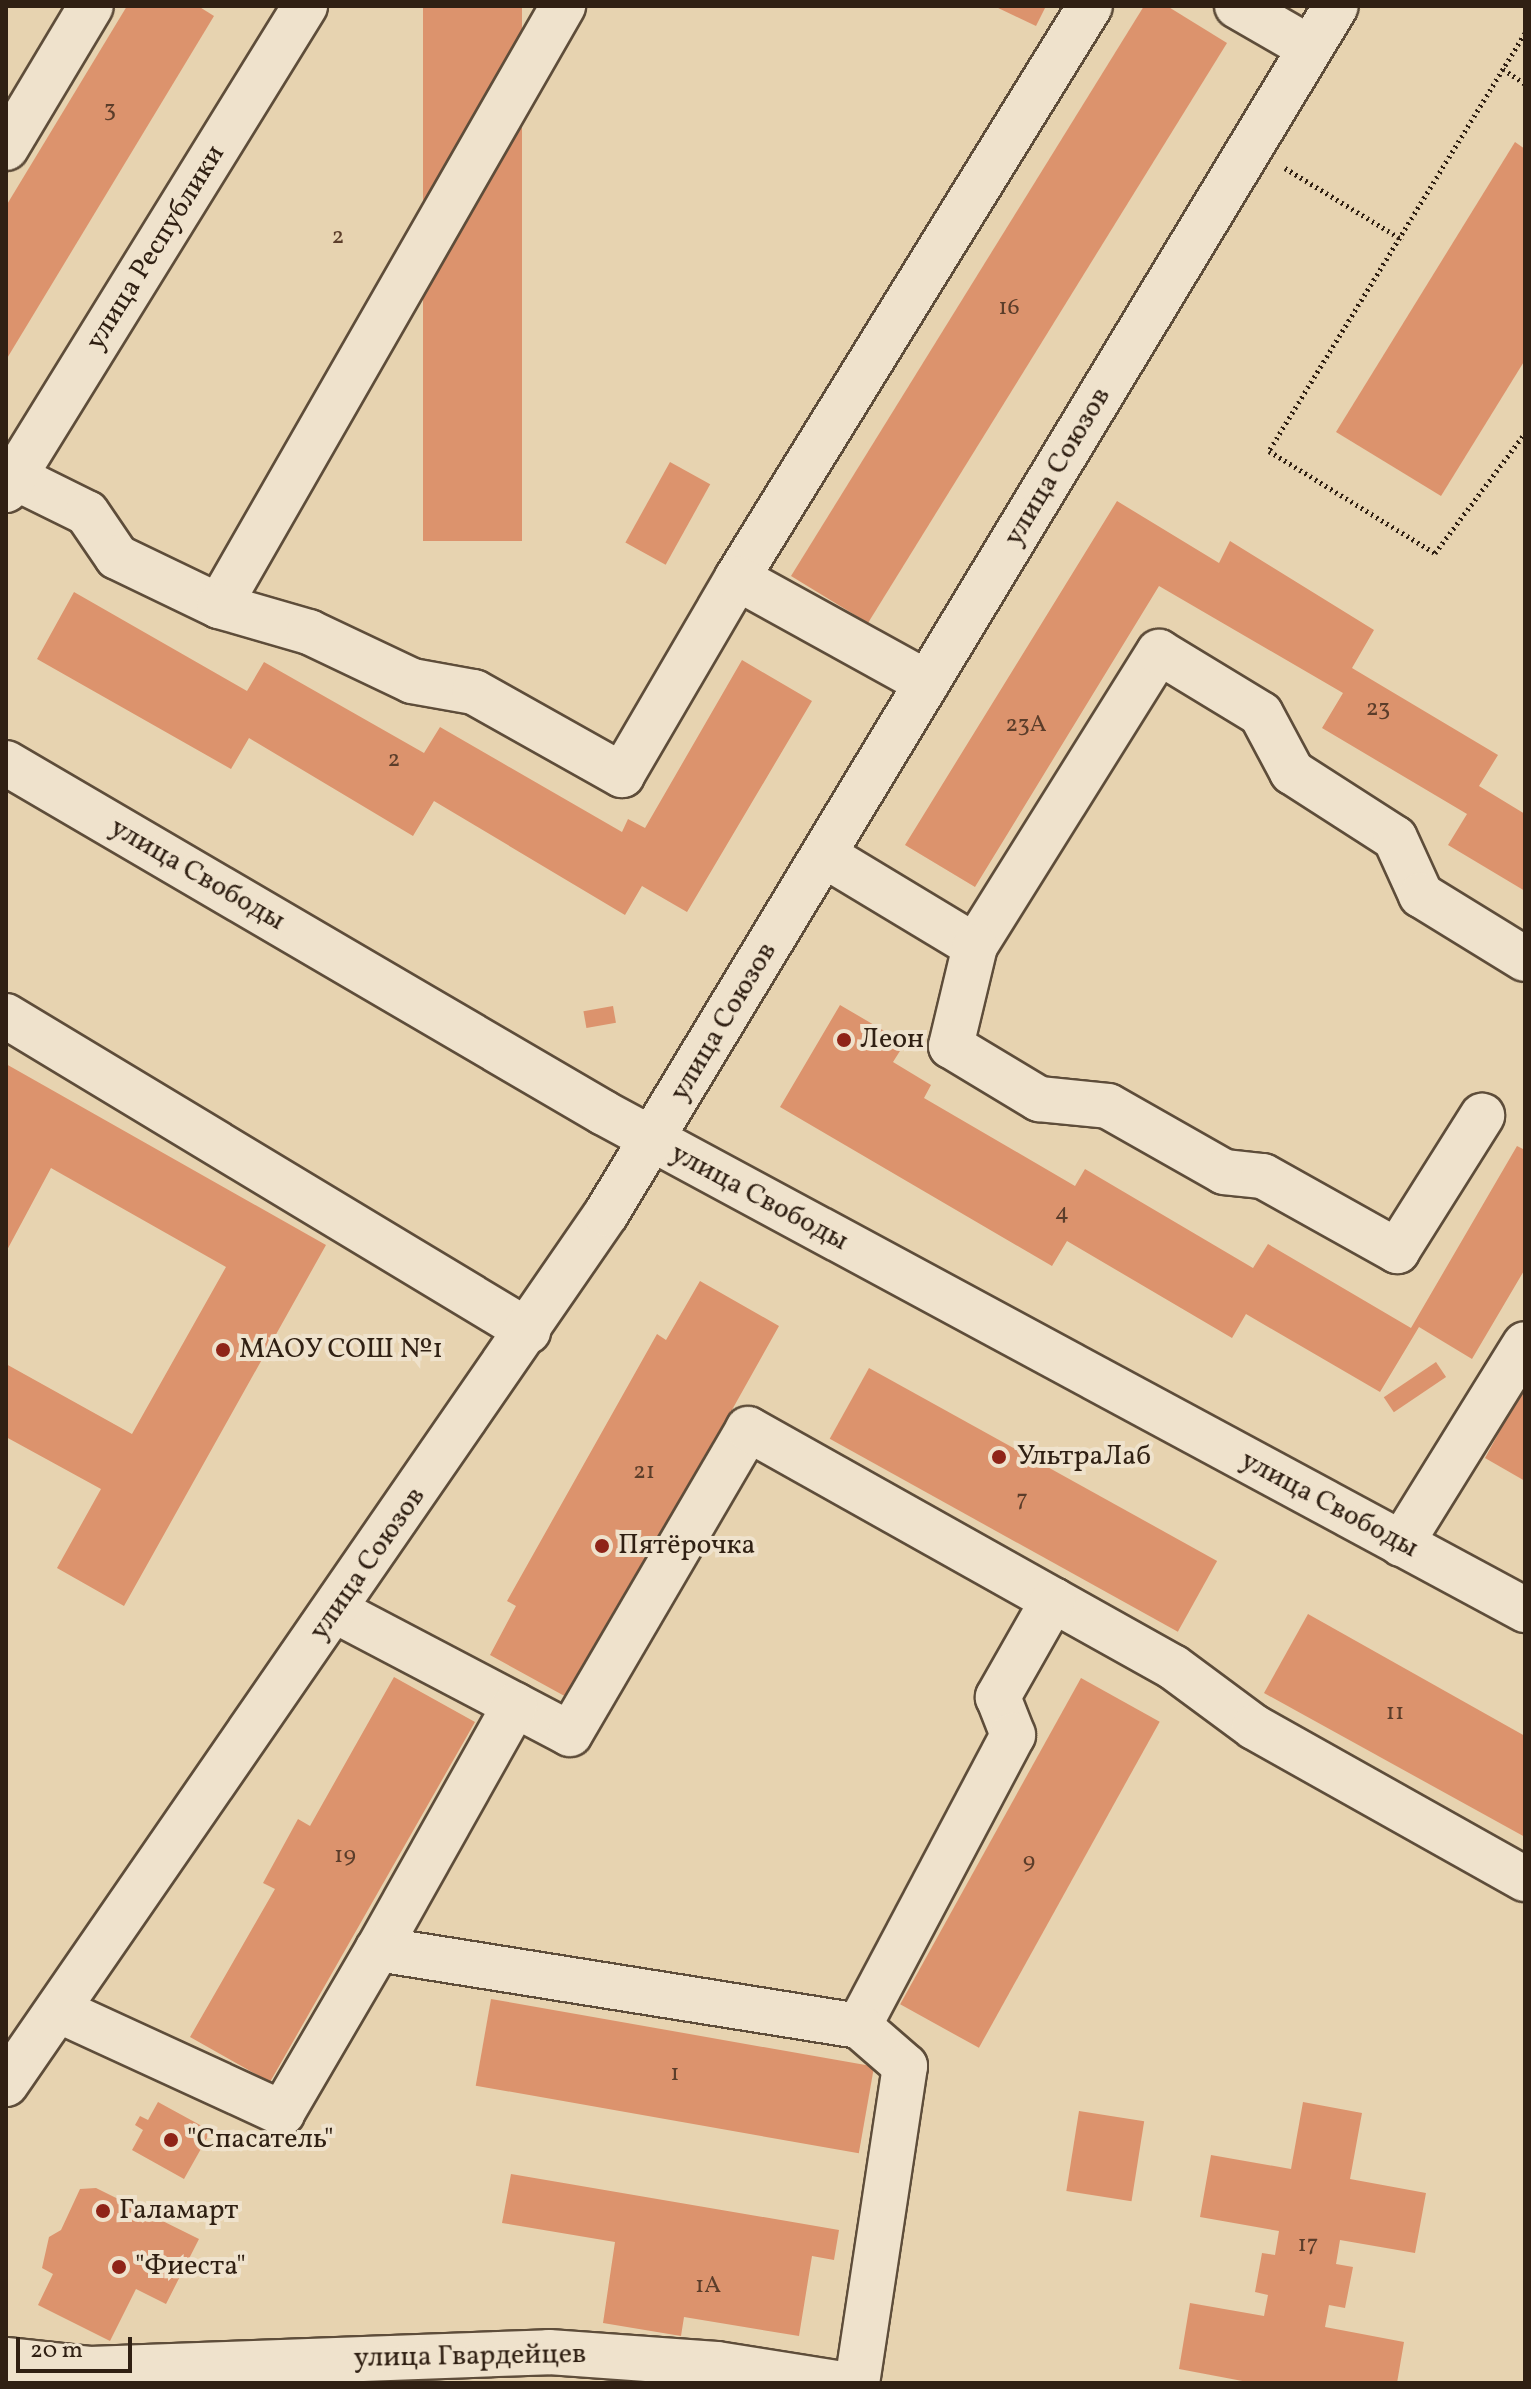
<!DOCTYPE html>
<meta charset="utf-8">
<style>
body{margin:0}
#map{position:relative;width:1531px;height:2389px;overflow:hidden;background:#e7d3b0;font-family:Vollkorn,serif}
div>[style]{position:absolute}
.building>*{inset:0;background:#dc936d;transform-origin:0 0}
.path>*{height:5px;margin-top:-2.5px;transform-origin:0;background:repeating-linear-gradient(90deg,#302013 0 2px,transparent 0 6px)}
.roads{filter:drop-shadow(2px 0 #5e4d3a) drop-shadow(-2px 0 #5e4d3a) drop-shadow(0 2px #5e4d3a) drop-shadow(0 -2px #5e4d3a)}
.minor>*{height:44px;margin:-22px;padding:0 22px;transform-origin:22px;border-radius:22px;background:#efe2cc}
.dots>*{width:22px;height:22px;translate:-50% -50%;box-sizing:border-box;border:4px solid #efe2cc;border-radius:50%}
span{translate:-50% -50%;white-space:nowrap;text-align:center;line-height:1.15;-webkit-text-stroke:8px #efe2cc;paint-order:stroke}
.number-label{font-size:24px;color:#5b3d2a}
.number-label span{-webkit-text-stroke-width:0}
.street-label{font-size:28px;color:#302013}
.poi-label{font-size:28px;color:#302013}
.left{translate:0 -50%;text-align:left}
.frame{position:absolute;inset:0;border:8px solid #302013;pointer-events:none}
.scale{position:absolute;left:16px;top:2337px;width:116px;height:36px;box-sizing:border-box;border:4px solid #302013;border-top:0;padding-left:10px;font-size:24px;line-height:28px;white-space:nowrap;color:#302013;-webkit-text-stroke:6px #efe2cc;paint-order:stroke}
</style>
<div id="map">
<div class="building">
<div style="clip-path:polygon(127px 6px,198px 6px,214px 16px,6px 360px,6px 206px)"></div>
<div style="left:423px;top:6px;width:99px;height:535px"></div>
<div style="clip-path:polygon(994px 6px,1046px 6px,1036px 26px)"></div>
<div style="clip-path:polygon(1144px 6px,1167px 6px,1227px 43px,868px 623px,791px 576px)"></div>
<div style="clip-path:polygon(1515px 142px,1525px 149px,1525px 360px,1441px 496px,1336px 432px)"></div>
<div style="left:670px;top:462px;width:46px;height:92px;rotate:29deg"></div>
<div style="clip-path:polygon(1117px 501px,1219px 563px,1230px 541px,1374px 630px,1352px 668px,1498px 755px,1479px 786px,1525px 814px,1525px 891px,1448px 845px,1467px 814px,1322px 728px,1343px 693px,1159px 586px,975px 887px,905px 845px)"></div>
<div style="clip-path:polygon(74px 592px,247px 691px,264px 662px,424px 753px,440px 727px,622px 832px,628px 819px,645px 828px,742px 660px,812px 701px,687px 912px,642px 886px,625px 915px,434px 801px,413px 836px,249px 738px,231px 769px,37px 659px)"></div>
<div style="clip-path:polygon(840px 1005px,905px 1043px,893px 1062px,931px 1085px,924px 1098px,1075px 1186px,1085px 1169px,1253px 1268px,1268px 1244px,1411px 1328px,1517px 1146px,1525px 1150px,1525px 1269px,1472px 1359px,1419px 1327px,1380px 1392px,1246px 1314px,1232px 1338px,1067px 1241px,1052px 1266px,780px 1107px)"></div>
<div style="left:613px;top:1006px;width:17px;height:30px;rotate:80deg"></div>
<div style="clip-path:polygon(6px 1064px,326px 1245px,124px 1606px,57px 1568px,101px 1489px,6px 1437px,6px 1364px,132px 1434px,226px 1267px,51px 1168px,6px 1252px)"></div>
<div style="clip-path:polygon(700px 1281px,779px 1326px,570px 1699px,490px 1655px,516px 1606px,507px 1601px,657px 1334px,666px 1340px)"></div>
<div style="left:1436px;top:1362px;width:18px;height:63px;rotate:56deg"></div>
<div style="left:869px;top:1368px;width:398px;height:81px;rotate:29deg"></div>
<div style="clip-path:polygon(1525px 1385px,1525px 1481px,1485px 1458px)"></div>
<div style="clip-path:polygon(1308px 1614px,1525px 1736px,1525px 1837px,1264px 1693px)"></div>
<div style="clip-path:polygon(394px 1677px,475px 1722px,270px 2082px,190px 2037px,275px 1889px,263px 1883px,298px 1819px,310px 1826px)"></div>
<div style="left:1081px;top:1678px;width:90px;height:373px;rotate:29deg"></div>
<div style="left:491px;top:1999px;width:389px;height:88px;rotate:10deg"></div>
<div style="clip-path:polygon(158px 2102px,211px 2131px,184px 2179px,132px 2150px,143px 2130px,135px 2125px,140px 2116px,148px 2120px)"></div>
<div style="clip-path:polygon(1303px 2102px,1362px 2113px,1350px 2179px,1426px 2193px,1415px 2253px,1340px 2240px,1336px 2264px,1353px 2267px,1345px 2308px,1329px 2305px,1325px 2327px,1404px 2342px,1397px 2383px,1253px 2383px,1179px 2369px,1190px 2303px,1264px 2316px,1268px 2295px,1255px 2292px,1262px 2253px,1275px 2255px,1279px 2231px,1200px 2217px,1211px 2155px,1291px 2169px)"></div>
<div style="left:1079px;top:2111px;width:66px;height:81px;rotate:9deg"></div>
<div style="clip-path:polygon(511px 2174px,839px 2230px,834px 2260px,812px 2256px,799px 2336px,684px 2317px,681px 2336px,603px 2323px,615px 2242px,502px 2223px)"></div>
<div style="clip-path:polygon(96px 2188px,199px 2239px,166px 2304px,136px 2289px,110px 2341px,38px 2305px,53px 2274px,42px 2268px,49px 2237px,61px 2230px,80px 2189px)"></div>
</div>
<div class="path">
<div style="left:1525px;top:33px;width:490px;rotate:121.5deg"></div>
<div style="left:1269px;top:451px;width:195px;rotate:31.6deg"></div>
<div style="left:1435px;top:553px;width:150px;rotate:-53.1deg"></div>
<div style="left:1503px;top:69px;width:27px;rotate:34deg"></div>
<div style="left:1285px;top:168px;width:138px;rotate:31.4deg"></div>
</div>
<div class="roads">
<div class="minor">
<div style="left:1237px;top:6px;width:84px;rotate:29.9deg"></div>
<div style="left:6px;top:148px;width:165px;rotate:-59.1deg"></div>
<div style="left:14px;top:477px;width:81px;rotate:26.3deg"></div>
<div style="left:87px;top:513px;width:53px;rotate:55.7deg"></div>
<div style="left:117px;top:557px;width:113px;rotate:25.7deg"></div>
<div style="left:219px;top:606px;width:692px;rotate:-60.17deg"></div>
<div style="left:6px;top:490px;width:569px;rotate:-58.29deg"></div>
<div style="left:737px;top:578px;width:672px;rotate:-58.32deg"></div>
<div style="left:219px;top:606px;width:94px;rotate:16.1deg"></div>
<div style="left:309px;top:632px;width:114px;rotate:25.4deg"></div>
<div style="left:412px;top:681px;width:63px;rotate:10.1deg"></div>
<div style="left:474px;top:692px;width:170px;rotate:29.3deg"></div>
<div style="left:622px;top:775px;width:228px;rotate:-59.7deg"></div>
<div style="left:737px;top:578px;width:217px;rotate:28.9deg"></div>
<div style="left:6px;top:763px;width:693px;rotate:30.34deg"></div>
<div style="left:604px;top:1113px;width:1047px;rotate:28.35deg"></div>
<div style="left:824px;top:855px;width:176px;rotate:31.1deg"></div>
<div style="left:975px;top:946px;width:347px;rotate:-58deg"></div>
<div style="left:1159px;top:652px;width:119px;rotate:31.3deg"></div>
<div style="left:1261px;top:714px;width:66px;rotate:61.9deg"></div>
<div style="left:1292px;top:772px;width:122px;rotate:32.7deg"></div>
<div style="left:1395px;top:838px;width:63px;rotate:65.5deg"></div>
<div style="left:1421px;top:895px;width:122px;rotate:31.6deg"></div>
<div style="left:975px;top:946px;width:103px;rotate:103.5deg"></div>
<div style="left:951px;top:1046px;width:103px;rotate:31.1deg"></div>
<div style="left:1039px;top:1099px;width:69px;rotate:5.8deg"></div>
<div style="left:1108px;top:1106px;width:133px;rotate:29.6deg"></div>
<div style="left:1224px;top:1172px;width:39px;rotate:6deg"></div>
<div style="left:1263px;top:1176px;width:154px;rotate:29.2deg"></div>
<div style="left:1397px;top:1251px;width:160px;rotate:-57.8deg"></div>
<div style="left:6px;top:1016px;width:610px;rotate:31.11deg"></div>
<div style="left:1401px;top:1544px;width:235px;rotate:-58.2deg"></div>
<div style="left:1053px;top:1600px;width:137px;rotate:29.2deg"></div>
<div style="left:1173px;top:1667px;width:101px;rotate:36.5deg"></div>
<div style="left:1254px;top:1727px;width:311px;rotate:29.3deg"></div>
<div style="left:336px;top:1611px;width:264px;rotate:27.7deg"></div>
<div style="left:570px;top:1734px;width:353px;rotate:-59.7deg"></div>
<div style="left:748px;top:1429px;width:350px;rotate:29.3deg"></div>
<div style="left:1053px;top:1600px;width:112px;rotate:119.6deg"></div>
<div style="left:998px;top:1697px;width:41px;rotate:68.5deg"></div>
<div style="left:1013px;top:1735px;width:329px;rotate:117.9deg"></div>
<div style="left:515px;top:1705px;width:280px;rotate:119.3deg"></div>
<div style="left:378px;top:1949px;width:487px;rotate:9.1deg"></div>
<div style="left:859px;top:2026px;width:61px;rotate:41deg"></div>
<div style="left:905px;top:2066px;width:321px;rotate:98.6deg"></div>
<div style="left:58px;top:2010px;width:247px;rotate:24.7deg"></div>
<div style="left:282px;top:2113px;width:190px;rotate:-59.7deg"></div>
<div style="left:6px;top:2084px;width:1057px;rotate:-55.41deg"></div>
<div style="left:606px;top:1214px;width:1411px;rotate:-58.86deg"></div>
<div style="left:6px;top:2360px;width:84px;rotate:6.1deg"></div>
<div style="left:90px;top:2369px;width:459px;rotate:-2.1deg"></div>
<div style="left:549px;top:2352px;width:168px;rotate:4.1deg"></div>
<div style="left:717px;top:2364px;width:121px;rotate:9deg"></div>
</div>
</div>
<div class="dots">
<div style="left:844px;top:1040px;background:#8f2418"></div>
<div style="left:223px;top:1350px;background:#8f2418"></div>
<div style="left:999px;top:1457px;background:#8f2418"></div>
<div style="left:602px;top:1546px;background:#8f2418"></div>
<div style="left:171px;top:2140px;background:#8f2418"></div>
<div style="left:103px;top:2211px;background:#8f2418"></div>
<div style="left:119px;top:2267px;background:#8f2418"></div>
</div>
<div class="number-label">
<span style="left:110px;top:111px">3</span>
<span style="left:338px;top:238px">2</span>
<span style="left:1009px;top:309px">16</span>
<span style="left:1378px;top:710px">23</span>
<span style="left:1026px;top:726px">23А</span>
<span style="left:394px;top:761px">2</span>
<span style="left:1062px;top:1214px">4</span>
<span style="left:644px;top:1473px">21</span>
<span style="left:1022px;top:1501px">7</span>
<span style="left:1395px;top:1714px">11</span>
<span style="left:345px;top:1857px">19</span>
<span style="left:1029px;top:1863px">9</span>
<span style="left:675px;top:2075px">1</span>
<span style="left:1308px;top:2246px">17</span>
<span style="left:708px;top:2287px">1А</span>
</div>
<div class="street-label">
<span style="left:156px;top:248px;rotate:-58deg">улица Республики</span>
<span style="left:1058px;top:467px;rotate:-59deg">улица Союзов</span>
<span style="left:197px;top:875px;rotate:30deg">улица Свободы</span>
<span style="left:724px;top:1022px;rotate:-59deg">улица Союзов</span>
<span style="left:759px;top:1198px;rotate:28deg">улица Свободы</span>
<span style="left:1329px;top:1505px;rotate:28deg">улица Свободы</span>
<span style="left:368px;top:1564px;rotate:-55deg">улица Союзов</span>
<span style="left:470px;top:2357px;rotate:-1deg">улица Гвардейцев</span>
</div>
<div class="poi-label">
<span class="left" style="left:860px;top:1040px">Леон</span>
<span class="left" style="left:239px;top:1350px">МАОУ СОШ №1</span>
<span class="left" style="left:1017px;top:1457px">УльтраЛаб</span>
<span class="left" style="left:618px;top:1546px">Пятёрочка</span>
<span class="left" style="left:187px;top:2140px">"Спасатель"</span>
<span class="left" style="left:119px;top:2211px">Галамарт</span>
<span class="left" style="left:135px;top:2267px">"Фиеста"</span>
</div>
<div class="frame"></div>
<div class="scale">20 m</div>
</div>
